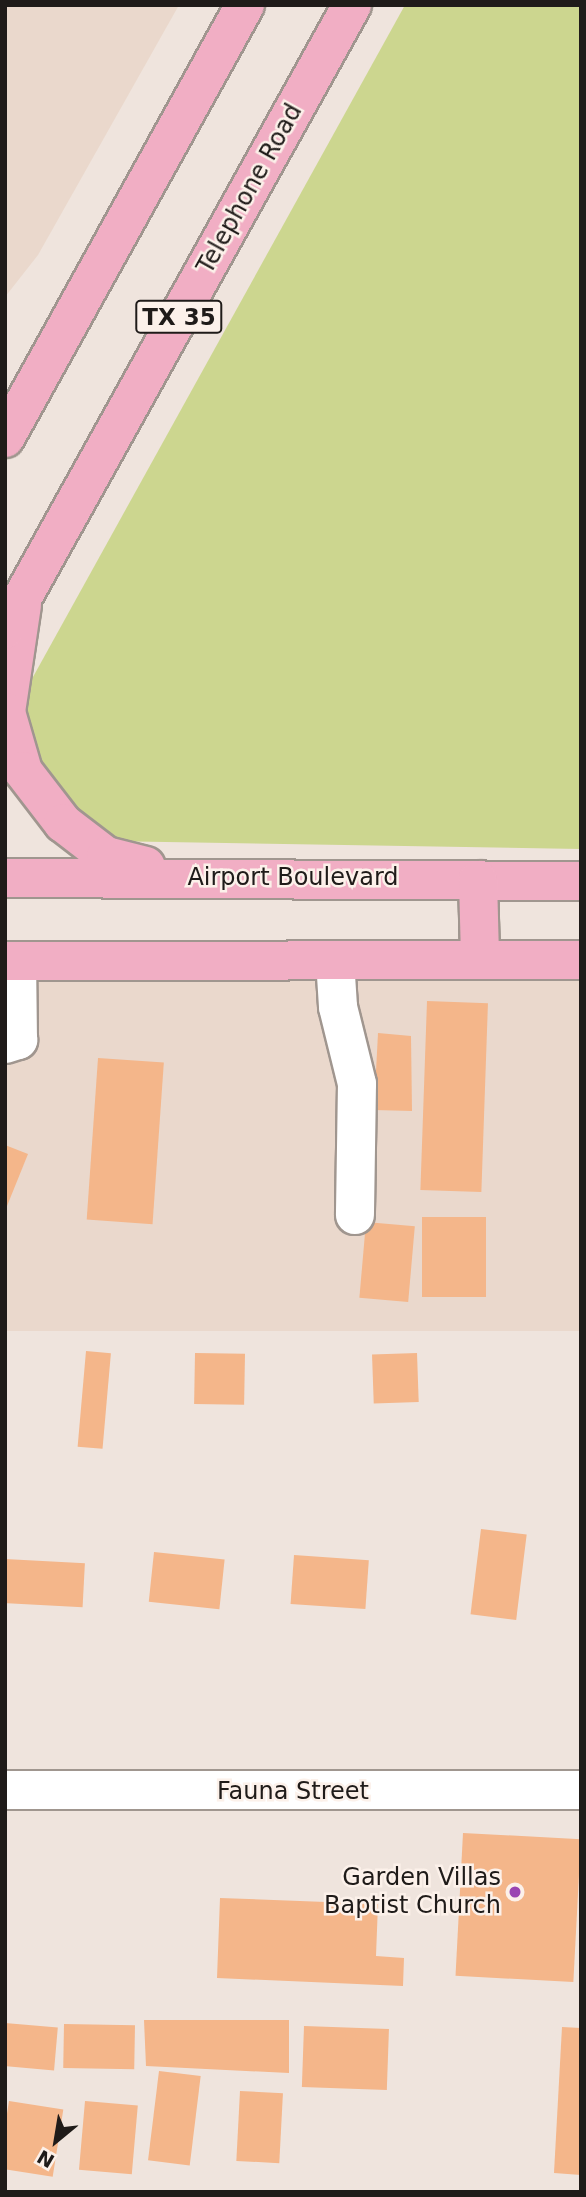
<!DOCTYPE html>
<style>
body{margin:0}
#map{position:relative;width:586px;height:2197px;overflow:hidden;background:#efe4dd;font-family:"DejaVu Sans",sans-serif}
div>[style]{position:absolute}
.built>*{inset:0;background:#ead8cc;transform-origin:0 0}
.green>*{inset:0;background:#ccd68f}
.building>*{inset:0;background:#f4b68a;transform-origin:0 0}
.roads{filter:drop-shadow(2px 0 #a0968f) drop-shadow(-2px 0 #a0968f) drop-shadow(0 2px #a0968f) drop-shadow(0 -2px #a0968f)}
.minor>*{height:38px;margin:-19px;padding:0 19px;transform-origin:19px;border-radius:19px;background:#fff}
.major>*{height:38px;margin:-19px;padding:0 19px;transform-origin:19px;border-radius:19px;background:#f1aec4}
.dots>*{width:19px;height:19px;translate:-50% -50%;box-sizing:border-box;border:4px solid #fcf1ea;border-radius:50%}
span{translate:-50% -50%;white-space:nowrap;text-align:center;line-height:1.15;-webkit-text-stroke:5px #fcf1ea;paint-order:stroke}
.shield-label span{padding:2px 5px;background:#fcf1ea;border:2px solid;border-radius:5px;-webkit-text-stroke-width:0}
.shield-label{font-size:23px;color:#1f1b19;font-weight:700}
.street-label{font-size:24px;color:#1f1b19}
.poi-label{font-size:24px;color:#1f1b19}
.right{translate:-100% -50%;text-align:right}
.frame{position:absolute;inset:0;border:7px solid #1f1b19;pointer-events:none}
.north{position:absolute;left:21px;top:2106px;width:70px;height:70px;-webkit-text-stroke:5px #fcf1ea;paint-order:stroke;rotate:210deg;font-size:19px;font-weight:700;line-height:28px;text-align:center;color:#1f1b19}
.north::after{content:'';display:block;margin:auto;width:24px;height:32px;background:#1f1b19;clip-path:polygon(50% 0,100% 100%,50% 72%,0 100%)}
</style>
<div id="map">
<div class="built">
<div style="clip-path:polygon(5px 5px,179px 5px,38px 255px,5px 297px)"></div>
<div style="left:5px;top:961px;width:576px;height:370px"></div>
</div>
<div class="green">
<div style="clip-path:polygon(405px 5px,581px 5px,581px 849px,105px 841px,34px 763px,23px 695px)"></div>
</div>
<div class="building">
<div style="left:427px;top:1001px;width:61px;height:189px;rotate:2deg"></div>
<div style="clip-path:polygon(378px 1033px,411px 1036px,412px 1111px,374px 1110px)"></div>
<div style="left:98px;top:1058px;width:66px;height:162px;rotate:4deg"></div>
<div style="clip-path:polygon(5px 1145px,28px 1154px,5px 1211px)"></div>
<div style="left:422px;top:1217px;width:64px;height:80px"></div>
<div style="left:366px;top:1222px;width:49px;height:76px;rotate:5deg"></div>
<div style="left:86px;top:1351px;width:25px;height:96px;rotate:5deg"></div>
<div style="left:195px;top:1353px;width:50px;height:51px;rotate:1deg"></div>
<div style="left:417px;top:1353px;width:49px;height:45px;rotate:88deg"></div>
<div style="left:481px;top:1529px;width:46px;height:86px;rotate:7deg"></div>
<div style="left:154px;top:1552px;width:71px;height:50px;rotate:6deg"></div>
<div style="left:294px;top:1555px;width:75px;height:49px;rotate:4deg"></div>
<div style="left:5px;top:1559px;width:80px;height:44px;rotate:3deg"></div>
<div style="left:463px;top:1833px;width:118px;height:143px;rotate:3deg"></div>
<div style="clip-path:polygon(220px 1898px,378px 1904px,376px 1956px,404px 1958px,403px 1986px,217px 1978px)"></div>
<div style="clip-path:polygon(144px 2020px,289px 2020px,289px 2073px,146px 2066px)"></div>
<div style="left:5px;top:2023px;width:53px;height:43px;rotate:5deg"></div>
<div style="left:64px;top:2024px;width:71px;height:44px;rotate:1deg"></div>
<div style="left:304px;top:2026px;width:85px;height:61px;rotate:2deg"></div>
<div style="clip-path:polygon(562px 2027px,581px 2028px,581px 2175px,554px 2173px)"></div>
<div style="left:159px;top:2071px;width:42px;height:90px;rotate:7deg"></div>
<div style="left:240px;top:2091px;width:43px;height:70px;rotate:3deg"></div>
<div style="left:9px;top:2101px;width:55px;height:68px;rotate:9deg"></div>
<div style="left:85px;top:2101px;width:53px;height:69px;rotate:5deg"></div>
</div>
<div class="roads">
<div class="minor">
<div style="left:335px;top:960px;width:47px;rotate:86.3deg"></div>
<div style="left:338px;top:1007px;width:79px;rotate:76.1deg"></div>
<div style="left:357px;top:1084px;width:131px;rotate:90.9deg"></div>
<div style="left:5px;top:1044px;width:14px;rotate:-17deg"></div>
<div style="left:18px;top:1040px;width:79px;rotate:-90.7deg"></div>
<div style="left:5px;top:1790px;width:576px"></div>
</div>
<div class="major">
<div style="left:5px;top:438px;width:495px;rotate:-61deg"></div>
<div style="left:22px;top:605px;width:108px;rotate:98.5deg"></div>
<div style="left:6px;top:712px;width:61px;rotate:73.9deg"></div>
<div style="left:23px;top:771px;width:66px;rotate:52.4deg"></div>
<div style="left:63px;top:823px;width:54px;rotate:37.5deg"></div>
<div style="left:106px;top:856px;width:41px;rotate:14deg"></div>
<div style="left:5px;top:629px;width:714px;rotate:-60.92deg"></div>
<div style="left:5px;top:878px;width:576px;rotate:0.3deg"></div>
<div style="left:478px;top:880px;width:79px;rotate:88.5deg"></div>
<div style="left:5px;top:961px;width:576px;rotate:-0.1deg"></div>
</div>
</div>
<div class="dots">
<div style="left:515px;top:1892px;background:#9a45b2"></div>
</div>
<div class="shield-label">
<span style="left:179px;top:317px">TX 35</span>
</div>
<div class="street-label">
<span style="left:250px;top:189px;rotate:-61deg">Telephone Road</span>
<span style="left:293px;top:878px">Airport Boulevard</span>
<span style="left:293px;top:1792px">Fauna Street</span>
</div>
<div class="poi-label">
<span class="right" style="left:501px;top:1892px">Garden Villas<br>Baptist Church</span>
</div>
<div class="frame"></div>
<div class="north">N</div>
</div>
